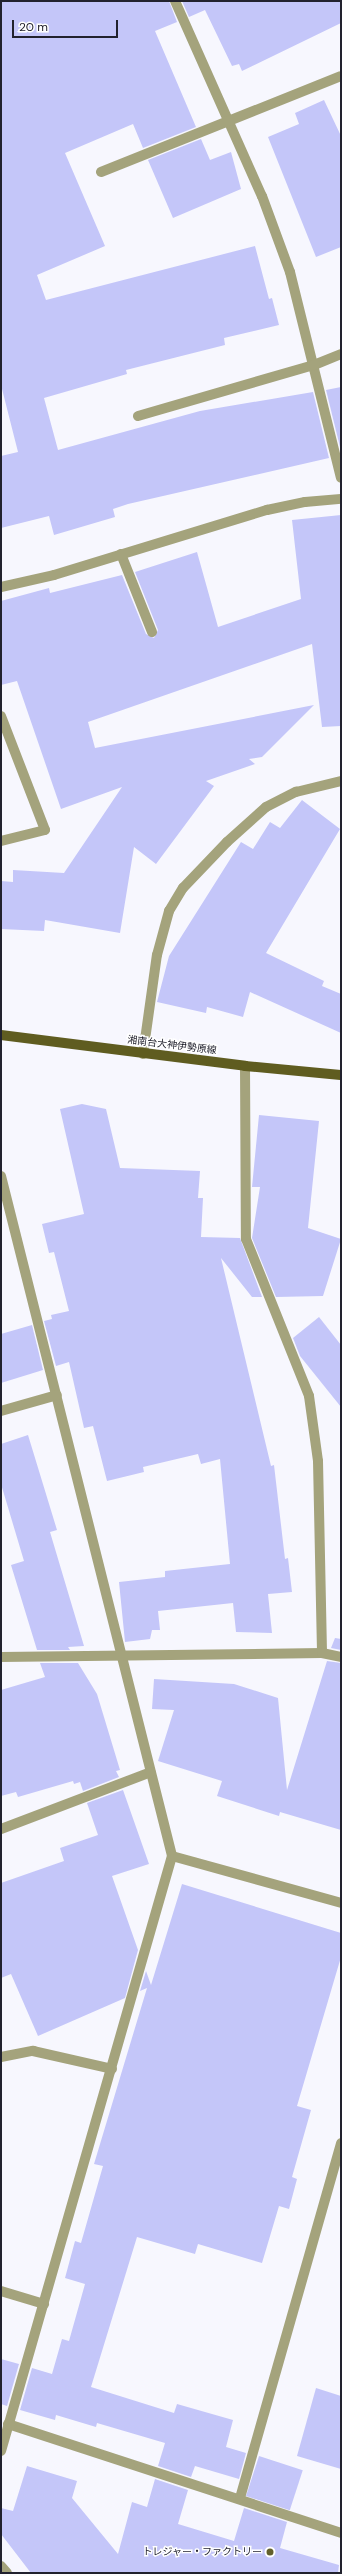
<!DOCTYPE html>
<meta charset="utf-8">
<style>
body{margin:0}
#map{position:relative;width:342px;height:2574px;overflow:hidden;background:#f7f7fe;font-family:"DM Sans","Noto Sans JP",sans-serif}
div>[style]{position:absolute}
.building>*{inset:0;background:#c4c6f9;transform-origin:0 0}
.minor>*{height:10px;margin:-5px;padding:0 5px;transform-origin:5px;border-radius:5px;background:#a4a37c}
.major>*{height:10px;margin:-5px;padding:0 5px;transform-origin:5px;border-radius:5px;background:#5f5c20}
.dots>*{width:11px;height:11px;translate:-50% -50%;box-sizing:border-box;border:2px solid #fff;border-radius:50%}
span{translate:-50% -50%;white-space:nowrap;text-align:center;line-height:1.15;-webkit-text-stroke:3px #fff;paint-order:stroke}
.street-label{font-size:10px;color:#22222e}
.poi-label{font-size:10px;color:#22222e}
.right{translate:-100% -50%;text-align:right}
.frame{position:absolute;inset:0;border:2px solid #22222e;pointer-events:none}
.scale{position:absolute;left:12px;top:20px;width:106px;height:18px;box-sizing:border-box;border:2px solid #22222e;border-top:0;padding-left:5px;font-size:12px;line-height:14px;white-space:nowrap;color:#22222e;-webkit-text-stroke:3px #fff;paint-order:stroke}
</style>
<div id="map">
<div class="building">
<div style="clip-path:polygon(1px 1px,169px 1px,177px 22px,155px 31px,196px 127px,143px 148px,133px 124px,65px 153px,105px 246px,37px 275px,46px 300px,255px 246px,269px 299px,272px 298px,279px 325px,224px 338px,225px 345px,126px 370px,127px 374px,44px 398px,58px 450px,200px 411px,313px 392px,329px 458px,128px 504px,113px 509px,115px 517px,54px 535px,49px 516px,1px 528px,1px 456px,18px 452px,1px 385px)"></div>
<div style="clip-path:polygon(182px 1px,341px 1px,341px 23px,242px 71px,239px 64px,232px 66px,205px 10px,189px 17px)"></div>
<div style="clip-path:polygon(324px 100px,341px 136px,341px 247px,316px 257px,268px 137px,299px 124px,295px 113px)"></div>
<div style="clip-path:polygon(201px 139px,210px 160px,231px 152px,241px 189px,173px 218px,148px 160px)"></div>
<div style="clip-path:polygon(341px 387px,341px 451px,326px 390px)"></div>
<div style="clip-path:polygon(341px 515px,341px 726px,322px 727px,312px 644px,88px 722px,95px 748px,314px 705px,262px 757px,249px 759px,255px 764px,206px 781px,214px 786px,156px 864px,134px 847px,120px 933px,45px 920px,44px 931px,1px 929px,1px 881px,13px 882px,13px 870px,64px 873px,122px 787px,61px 809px,17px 681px,1px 685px,1px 601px,49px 588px,50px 593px,122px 575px,146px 634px,154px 638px,158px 630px,135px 572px,197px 552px,218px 627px,301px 599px,292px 520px)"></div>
<div style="clip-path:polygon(302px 800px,340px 829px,266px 953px,324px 981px,322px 986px,341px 994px,341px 1033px,250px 992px,243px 1017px,207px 1007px,206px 1013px,157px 1002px,169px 956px,241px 842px,253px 849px,270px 822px,280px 828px)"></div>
<div style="clip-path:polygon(82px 1104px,106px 1109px,120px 1168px,200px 1171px,198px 1198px,203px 1198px,201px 1237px,240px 1238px,262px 1297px,252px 1297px,221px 1258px,271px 1466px,274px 1465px,285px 1559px,288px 1558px,292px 1592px,268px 1594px,272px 1633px,236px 1632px,233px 1603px,158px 1611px,160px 1630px,152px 1630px,150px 1639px,125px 1642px,119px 1582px,165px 1577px,165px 1571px,230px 1564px,220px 1459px,201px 1464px,198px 1454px,143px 1467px,144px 1472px,107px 1481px,93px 1426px,84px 1428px,69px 1362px,56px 1366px,44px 1321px,52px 1319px,51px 1315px,69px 1311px,54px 1252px,49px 1253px,42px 1224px,84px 1214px,60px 1109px)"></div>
<div style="clip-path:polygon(259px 1115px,319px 1121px,308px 1228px,341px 1239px,323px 1296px,276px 1297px,252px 1238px,260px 1187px,252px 1187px)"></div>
<div style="clip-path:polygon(319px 1317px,341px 1345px,341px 1407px,300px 1356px,293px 1338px)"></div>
<div style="clip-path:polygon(32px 1325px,43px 1370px,1px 1383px,1px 1334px)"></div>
<div style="clip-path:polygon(28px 1435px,57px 1530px,50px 1532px,84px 1646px,68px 1647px,70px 1650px,37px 1650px,11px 1565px,24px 1561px,1px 1484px,1px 1444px)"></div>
<div style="clip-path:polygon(335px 1638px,341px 1639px,341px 1650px,331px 1648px)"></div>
<div style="clip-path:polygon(327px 1661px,341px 1663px,341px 1830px,280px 1812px,279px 1816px,217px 1796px,222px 1781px,158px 1761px,174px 1710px,152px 1709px,154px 1679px,234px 1684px,278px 1698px,287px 1790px)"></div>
<div style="clip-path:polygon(40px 1663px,78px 1663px,97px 1694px,120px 1770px,116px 1771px,119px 1777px,83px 1791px,80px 1782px,74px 1784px,73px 1781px,18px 1797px,16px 1792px,1px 1796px,1px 1690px,45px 1677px)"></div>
<div style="clip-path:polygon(123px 1790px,149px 1864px,112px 1876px,138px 1950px,125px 1998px,38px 2036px,11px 1974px,1px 1978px,1px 1883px,64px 1861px,60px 1848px,98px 1835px,87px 1803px)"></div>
<div style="clip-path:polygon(182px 1884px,341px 1933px,341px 1957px,297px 2106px,311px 2110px,292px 2177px,297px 2179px,289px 2209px,279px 2206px,262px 2263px,198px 2244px,195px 2254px,137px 2237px,91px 2387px,174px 2413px,177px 2404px,233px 2420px,226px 2447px,246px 2453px,239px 2479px,195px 2466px,191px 2477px,158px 2466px,165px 2443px,97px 2423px,96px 2427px,56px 2415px,55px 2420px,20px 2410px,32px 2368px,52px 2374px,62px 2339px,69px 2341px,85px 2284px,65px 2278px,75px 2241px,81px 2243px,103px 2166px,94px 2164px,147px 1988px,140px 1991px,146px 1971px,151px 1985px)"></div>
<div style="clip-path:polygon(1px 2359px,19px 2364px,7px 2406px,1px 2404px)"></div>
<div style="clip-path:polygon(316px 2388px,341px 2396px,341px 2469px,297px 2456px)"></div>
<div style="left:259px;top:2456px;width:46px;height:42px;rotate:18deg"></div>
<div style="clip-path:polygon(27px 2466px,77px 2481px,72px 2498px,118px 2554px,132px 2502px,147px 2507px,155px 2479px,188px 2490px,178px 2524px,234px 2541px,244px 2508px,287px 2522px,280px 2548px,339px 2565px,338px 2573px,31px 2573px,1px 2534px,1px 2508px,13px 2511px)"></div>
</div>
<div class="minor">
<div style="left:175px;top:1px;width:214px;rotate:66deg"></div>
<div style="left:262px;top:196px;width:81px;rotate:69.8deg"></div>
<div style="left:290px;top:272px;width:212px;rotate:76.1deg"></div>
<div style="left:101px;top:172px;width:258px;rotate:-21.8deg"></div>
<div style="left:138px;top:416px;width:183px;rotate:-16.2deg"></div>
<div style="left:314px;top:365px;width:29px;rotate:-22deg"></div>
<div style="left:121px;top:554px;width:84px;rotate:68.3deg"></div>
<div style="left:1px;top:587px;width:54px;rotate:-12.8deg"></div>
<div style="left:54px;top:575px;width:223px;rotate:-17deg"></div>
<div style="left:267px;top:510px;width:39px;rotate:-12deg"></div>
<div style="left:305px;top:502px;width:36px;rotate:-5deg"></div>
<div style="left:1px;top:716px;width:122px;rotate:68.9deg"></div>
<div style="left:45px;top:830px;width:45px;rotate:166deg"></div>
<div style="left:143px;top:1054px;width:100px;rotate:-82deg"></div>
<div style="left:157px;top:955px;width:46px;rotate:-74.7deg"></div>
<div style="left:169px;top:911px;width:27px;rotate:-59deg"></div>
<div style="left:183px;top:888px;width:64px;rotate:-46.3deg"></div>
<div style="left:227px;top:842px;width:52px;rotate:-41.9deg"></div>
<div style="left:266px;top:807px;width:34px;rotate:-27deg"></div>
<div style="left:296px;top:792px;width:46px;rotate:-13.7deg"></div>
<div style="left:245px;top:1066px;width:173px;rotate:89.7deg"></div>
<div style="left:246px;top:1239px;width:169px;rotate:68.1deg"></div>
<div style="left:309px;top:1396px;width:66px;rotate:82.1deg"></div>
<div style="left:318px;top:1461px;width:192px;rotate:88.8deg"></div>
<div style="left:1px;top:1176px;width:701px;rotate:75.88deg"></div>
<div style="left:172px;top:1856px;width:619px;rotate:106.03deg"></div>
<div style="left:1px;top:1411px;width:58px;rotate:-15.9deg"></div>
<div style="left:1px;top:1657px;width:321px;rotate:-0.7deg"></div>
<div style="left:322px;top:1653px;width:19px;rotate:12deg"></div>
<div style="left:1px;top:1829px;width:160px;rotate:-20.8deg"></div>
<div style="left:172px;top:1856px;width:175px;rotate:15.5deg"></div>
<div style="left:1px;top:2057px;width:33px;rotate:-11deg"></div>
<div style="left:33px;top:2051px;width:81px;rotate:12.8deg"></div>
<div style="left:1px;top:2291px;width:45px;rotate:16.8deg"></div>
<div style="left:8px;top:2424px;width:350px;rotate:18.1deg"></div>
<div style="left:240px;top:2498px;width:369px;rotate:-74.1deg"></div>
<div style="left:1px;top:2566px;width:9px;rotate:49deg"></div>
</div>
<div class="major">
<div style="left:1px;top:1035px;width:246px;rotate:7.2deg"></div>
<div style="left:245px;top:1066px;width:96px;rotate:5.4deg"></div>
</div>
<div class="dots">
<div style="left:270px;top:2552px;background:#62602c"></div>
</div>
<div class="street-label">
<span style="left:172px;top:1045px;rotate:7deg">湘南台大神伊勢原線</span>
</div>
<div class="poi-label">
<span class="right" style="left:262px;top:2552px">トレジャー・ファクトリー</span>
</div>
<div class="frame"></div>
<div class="scale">20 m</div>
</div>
